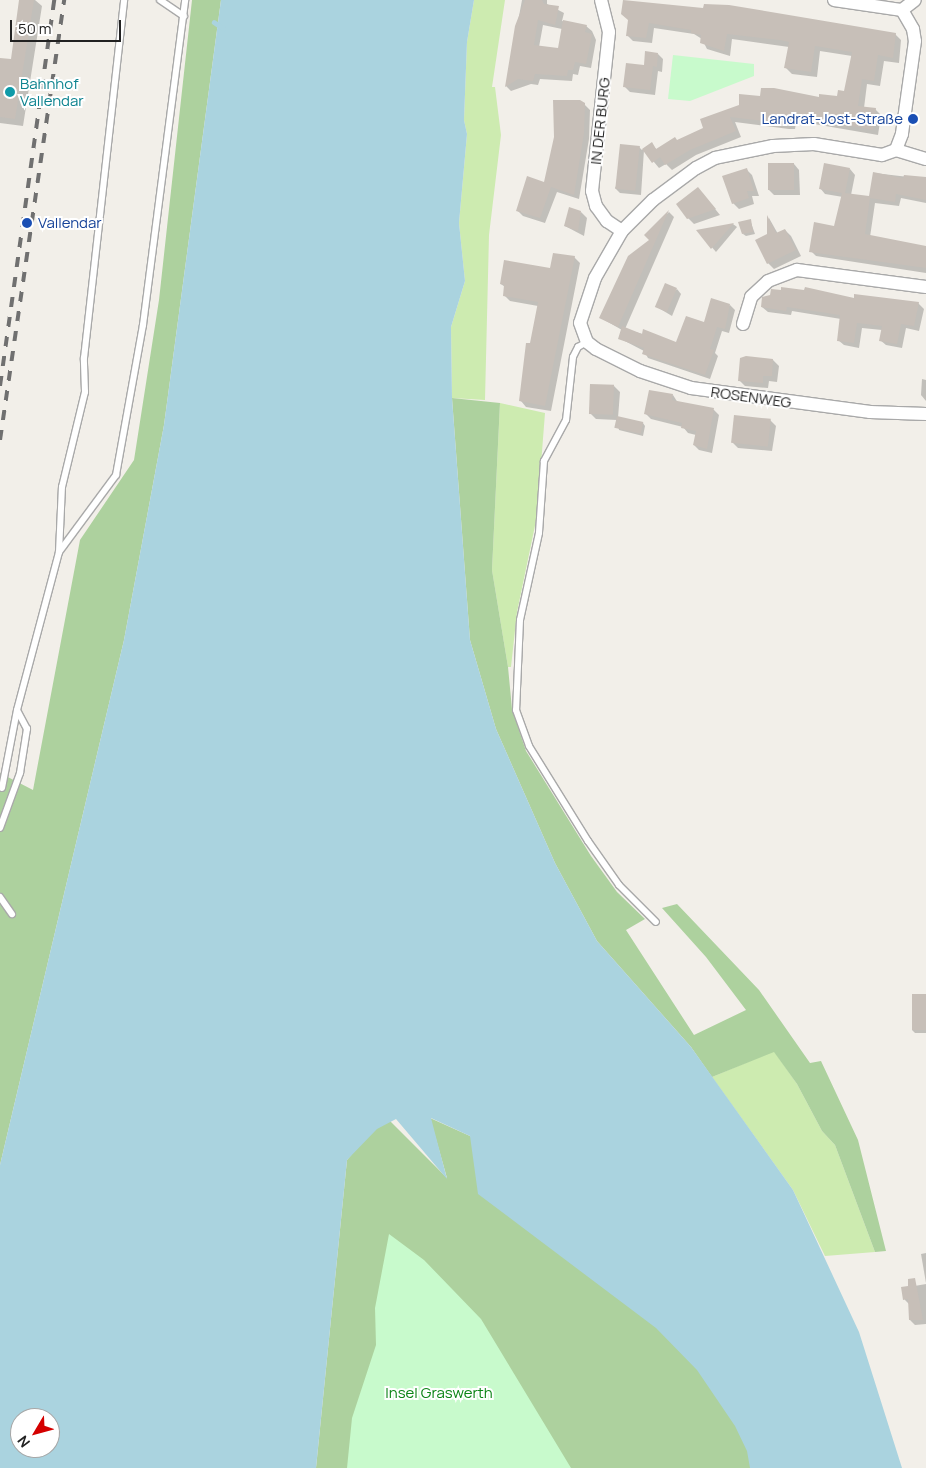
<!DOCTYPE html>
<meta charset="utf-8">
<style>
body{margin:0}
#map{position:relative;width:926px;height:1468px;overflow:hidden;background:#f2efe9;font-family:Manrope,sans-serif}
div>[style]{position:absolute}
.grass>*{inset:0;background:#cdebb0}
.forest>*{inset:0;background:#add19e}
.park>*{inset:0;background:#c8facc}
.water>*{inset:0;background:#aad3df}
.shadow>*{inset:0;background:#0003}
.stream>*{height:4.5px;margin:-2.25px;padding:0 2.25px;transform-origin:2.25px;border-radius:2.25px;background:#aad3df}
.building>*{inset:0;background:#c7bfb8;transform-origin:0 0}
.roads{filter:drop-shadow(1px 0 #a9a9a9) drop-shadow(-1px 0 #a9a9a9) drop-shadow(0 1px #a9a9a9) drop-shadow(0 -1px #a9a9a9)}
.service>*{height:6px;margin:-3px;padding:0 3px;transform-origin:3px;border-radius:3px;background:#fff}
.minor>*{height:12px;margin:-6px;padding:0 6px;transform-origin:6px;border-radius:6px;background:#fff}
.rail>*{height:4px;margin-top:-2px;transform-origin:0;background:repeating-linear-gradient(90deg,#707070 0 10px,transparent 0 20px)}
.dots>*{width:14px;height:14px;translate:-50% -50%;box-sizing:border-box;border:2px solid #fff;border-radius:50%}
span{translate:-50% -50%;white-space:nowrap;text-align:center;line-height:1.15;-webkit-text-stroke:4px #fff;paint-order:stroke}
.culture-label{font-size:15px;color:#0d838f}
.left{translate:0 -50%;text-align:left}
.transit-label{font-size:15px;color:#164399}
.right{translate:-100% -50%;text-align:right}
.street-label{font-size:15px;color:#222}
.park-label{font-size:15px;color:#0c8416}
.north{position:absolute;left:10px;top:1408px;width:50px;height:50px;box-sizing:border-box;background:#fff;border:1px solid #a7a7a7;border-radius:50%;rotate:233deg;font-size:14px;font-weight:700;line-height:20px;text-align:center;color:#222}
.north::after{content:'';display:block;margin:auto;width:18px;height:22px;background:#d40000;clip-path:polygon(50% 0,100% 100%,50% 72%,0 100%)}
.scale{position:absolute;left:10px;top:20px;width:111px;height:22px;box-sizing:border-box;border:2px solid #222;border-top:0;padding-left:6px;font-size:15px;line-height:18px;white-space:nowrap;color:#222;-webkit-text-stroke:4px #fff;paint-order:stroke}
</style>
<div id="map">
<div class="grass">
<div style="clip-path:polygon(474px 0,505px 0,492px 87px,495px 87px,501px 135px,489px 235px,485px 400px,452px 398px,451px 327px,465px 281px,459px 223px,467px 134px,464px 120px,467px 42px)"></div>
<div style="clip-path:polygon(500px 403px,545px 413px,537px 516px,517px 612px,511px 667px,508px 667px,492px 570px)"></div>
<div style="clip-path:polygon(774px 1051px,797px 1084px,822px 1131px,835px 1145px,875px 1252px,825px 1256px,793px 1190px,712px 1077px)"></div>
</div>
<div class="forest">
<div style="clip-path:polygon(192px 0,221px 0,164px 425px,124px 640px,0 1165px,0 773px,33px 790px,80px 540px,134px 460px,159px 300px)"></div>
<div style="clip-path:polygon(452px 398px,500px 403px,492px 570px,508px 667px,512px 709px,526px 751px,591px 856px,617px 892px,645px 919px,626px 930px,694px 1035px,746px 1010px,706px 957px,662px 908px,677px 904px,759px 990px,810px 1063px,821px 1061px,858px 1140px,886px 1251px,875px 1252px,835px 1145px,822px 1131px,797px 1084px,774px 1052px,712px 1077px,691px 1047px,597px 941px,555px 863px,496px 729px,470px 640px)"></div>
<div style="clip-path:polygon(385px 1116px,447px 1178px,430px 1118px,470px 1136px,686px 1340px,753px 1431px,755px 1468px,316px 1468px,347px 1160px)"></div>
</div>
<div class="park">
<div style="clip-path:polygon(673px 55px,754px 64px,754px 76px,690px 101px,668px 99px)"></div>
<div style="clip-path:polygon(389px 1234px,424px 1260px,481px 1319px,571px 1468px,347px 1468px,352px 1418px,376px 1345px,375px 1308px)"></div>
</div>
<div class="water">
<div style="clip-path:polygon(evenodd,221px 0,474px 0,467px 42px,464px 120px,467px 134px,459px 223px,465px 281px,451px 327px,452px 398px,470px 640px,496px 729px,555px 863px,597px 941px,691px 1047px,793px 1190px,859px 1332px,902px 1468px,750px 1468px,747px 1451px,735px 1426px,697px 1370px,656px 1328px,478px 1194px,470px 1136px,431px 1118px,447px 1179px,396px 1119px,377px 1129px,347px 1160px,316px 1468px,0 1468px,0 1165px,124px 640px,164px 425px,221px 0,20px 1418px,50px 1418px,50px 1448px,20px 1448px,20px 1418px)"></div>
</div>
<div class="shadow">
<div style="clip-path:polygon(21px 0,35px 0,42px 6px,23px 126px,0 123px,0 59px,12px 61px)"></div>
<div style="clip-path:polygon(evenodd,522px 0,547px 0,547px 4px,564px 13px,562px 21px,586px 26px,592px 31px,596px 40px,591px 68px,580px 66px,578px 75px,573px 74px,572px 81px,540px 79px,538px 85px,531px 84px,511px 91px,506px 86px,522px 0,543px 25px,562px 29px,559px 50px,539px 47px,543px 25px)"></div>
<div style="clip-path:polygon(630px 20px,895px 34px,901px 40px,899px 63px,884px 61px,880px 86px,867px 84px,864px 108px,875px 109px,881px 115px,878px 135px,814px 124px,796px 123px,795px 129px,789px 129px,735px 122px,741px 137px,696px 155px,672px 170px,666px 164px,659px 168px,644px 150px,641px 195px,620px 193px,615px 188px,639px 147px,642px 150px,652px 144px,657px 150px,678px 141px,705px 128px,702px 120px,820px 98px,838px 98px,845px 93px,852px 56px,820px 51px,817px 77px,792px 74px,786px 68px,789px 47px,732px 39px,730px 56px,707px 49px,702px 39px,694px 34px,654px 28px,652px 43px,633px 41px,627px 35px)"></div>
<div style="clip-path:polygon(658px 54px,663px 59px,662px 72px,658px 71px,655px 95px,630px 92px,625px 87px)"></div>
<div style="clip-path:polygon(584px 104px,590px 110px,589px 139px,579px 199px,557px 192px,545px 223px,523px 216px,517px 210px,545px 183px)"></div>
<div style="clip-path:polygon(794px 164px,799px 170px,800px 195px,774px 195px,769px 190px)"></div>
<div style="clip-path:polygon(746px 169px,752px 175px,759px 196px,752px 196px,754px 204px,739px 209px,733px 203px)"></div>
<div style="clip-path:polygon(850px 169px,855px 175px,851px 195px,870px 198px,874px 173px,926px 179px,926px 203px,901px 198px,899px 206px,875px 203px,870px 237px,926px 249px,926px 273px,816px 256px,811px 251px,835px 227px,843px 197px,825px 194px,820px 188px)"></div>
<div style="clip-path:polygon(698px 188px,720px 215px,694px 224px,688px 218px)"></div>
<div style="clip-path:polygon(581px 212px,587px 218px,584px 236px,565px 226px)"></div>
<div style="clip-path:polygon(669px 212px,674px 217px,625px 329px,677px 344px,730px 305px,735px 310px,729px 333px,722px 331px,715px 353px,718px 356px,710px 379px,648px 358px,644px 351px,619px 338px,622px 330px,601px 318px,651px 240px,646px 235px)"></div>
<div style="clip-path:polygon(769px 218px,778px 234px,785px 230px,791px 236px,801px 256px,774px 269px,768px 263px)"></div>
<div style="clip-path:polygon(750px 220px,755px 234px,746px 236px,743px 234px)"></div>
<div style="clip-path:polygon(733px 224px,737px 227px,716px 252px,698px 231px)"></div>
<div style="clip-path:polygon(574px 257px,580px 263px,551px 411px,526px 407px,521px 401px,538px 306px,510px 301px,504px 295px,505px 287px,501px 284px,551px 269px)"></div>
<div style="clip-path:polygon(677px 289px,681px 294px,672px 316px,657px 307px)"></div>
<div style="clip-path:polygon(855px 299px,918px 303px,924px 309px,919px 331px,906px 328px,902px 348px,886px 345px,880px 340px,882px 330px,862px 328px,859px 348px,844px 345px,838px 340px,841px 319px,792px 311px,791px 315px,768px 312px,762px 307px)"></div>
<div style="clip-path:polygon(773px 360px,779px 366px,777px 382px,769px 381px,768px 388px,745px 386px,739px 380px)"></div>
<div style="clip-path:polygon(922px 379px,926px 380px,926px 401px,921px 395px)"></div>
<div style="clip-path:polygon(614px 386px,620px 392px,618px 418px,643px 423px,645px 426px,643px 436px,619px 430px,617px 420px,596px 419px,590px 413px)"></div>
<div style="clip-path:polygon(673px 395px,678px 403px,714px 410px,719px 415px,712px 453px,699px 450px,694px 445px,696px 435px,688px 433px,683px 427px,651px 419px,645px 413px)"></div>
<div style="clip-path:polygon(770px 420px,776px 426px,772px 451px,738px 448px,732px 442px)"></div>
<div style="clip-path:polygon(926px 995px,926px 1033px,915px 1033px,912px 1030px)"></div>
<div style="clip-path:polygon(926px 1253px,926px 1283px,921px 1254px)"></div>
<div style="clip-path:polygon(926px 1284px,926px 1324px,915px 1325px,910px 1320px,910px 1305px,905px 1300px,903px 1288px)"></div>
</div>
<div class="stream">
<div style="left:214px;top:22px;width:11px;rotate:34deg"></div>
</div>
<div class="building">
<div style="clip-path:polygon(19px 0,34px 0,15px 119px,0 117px,0 58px,11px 59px)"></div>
<div style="clip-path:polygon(525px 0,542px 0,544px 4px,559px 6px,555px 25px,538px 20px,534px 45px,558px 48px,563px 20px,587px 25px,585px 32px,592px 34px,586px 64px,575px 62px,573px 70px,568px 70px,567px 76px,535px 74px,533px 81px,518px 79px,505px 87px,515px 26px)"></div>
<div style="clip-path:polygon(623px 0,703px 8px,704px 4px,729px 5px,896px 33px,893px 58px,878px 55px,874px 81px,862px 79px,858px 106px,876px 108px,873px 130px,808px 118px,790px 118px,790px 123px,782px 123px,730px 117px,736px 131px,690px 150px,665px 165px,660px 157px,652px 163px,642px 149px,652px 142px,656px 149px,675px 137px,677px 140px,703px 128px,700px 119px,739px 105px,739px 94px,760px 96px,761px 88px,774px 88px,819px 97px,819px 94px,837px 96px,838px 90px,844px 91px,852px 52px,815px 46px,811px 72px,784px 68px,789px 42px,780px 40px,727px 34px,724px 51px,700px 43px,701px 35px,691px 33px,691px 30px,649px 23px,646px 38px,626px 36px,628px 20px,621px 14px)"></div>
<div style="clip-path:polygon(645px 51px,658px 53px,657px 67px,653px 66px,650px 90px,623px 87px,626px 63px,644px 65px)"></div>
<div style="clip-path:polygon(553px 100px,580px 100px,585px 103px,584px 133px,574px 195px,551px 187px,540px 218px,516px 211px,527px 176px,544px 182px,554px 137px)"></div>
<div style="left:620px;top:144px;width:20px;height:45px;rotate:6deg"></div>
<div style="left:768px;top:163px;width:26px;height:27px"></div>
<div style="clip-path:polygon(824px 163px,850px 168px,845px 193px,869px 196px,873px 172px,903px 178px,904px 175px,926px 177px,926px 200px,896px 194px,895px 202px,870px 198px,865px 234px,926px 246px,926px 268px,809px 252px,814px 222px,834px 226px,842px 193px,819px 189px)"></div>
<div style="clip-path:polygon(747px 168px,754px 191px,747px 191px,749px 198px,732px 204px,722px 176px)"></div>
<div style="clip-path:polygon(698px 187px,716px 209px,687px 219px,676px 204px)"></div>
<div style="clip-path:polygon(569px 207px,581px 211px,578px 231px,564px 226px)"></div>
<div style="clip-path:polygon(669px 210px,618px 327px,599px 318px,628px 256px,649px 240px,644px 235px)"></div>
<div style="clip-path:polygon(767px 215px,776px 233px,785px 229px,796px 250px,767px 264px,755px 240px,767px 234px)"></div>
<div style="clip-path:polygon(751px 219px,753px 232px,742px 234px,738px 222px)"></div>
<div style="clip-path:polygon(734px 223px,711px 249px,696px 230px)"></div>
<div style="clip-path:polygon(553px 253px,575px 256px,545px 406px,519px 401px,526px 343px,530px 343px,538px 302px,503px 296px,504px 285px,500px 284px,504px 260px,550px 268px)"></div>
<div style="left:665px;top:283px;width:13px;height:26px;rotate:23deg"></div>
<div style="clip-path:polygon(781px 287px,804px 290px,805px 287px,854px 298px,854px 294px,919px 302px,914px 326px,901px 324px,897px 344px,879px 341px,882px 326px,857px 323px,854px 343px,837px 341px,840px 315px,787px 307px,786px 311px,761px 307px,762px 297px,770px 295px,771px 289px,781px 290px)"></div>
<div style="clip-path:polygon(711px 298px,730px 304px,725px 329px,717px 327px,710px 349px,714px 350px,705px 375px,642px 354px,644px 348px,618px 339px,622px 326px,642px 334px,643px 329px,676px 342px,686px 316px,704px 322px)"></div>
<div style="clip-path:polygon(746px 356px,773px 359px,772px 376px,763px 376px,763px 383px,738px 381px,740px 358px)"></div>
<div style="left:590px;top:384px;width:24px;height:30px;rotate:2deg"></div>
<div style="clip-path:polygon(649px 390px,673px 394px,672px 400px,714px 408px,707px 449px,693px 445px,696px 431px,681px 428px,682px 423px,644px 414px)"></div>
<div style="left:734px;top:415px;width:37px;height:28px;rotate:6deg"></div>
<div style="left:617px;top:416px;width:27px;height:12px;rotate:13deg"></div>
<div style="left:912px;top:994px;width:14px;height:36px"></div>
<div style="clip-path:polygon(915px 1278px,923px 1320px,909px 1320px,908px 1299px,903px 1300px,901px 1287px,908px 1286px,908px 1279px)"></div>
</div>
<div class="roads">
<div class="service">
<div style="left:160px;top:0;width:29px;rotate:34deg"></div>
<div style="left:587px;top:342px;width:10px;rotate:151deg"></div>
<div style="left:578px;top:347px;width:11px;rotate:117deg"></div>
<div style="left:573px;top:357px;width:63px;rotate:96.3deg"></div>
<div style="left:566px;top:420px;width:47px;rotate:118.2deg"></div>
<div style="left:544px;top:461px;width:72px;rotate:94deg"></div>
<div style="left:539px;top:533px;width:89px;rotate:102.3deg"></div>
<div style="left:520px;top:620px;width:90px;rotate:92.5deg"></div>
<div style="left:516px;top:710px;width:38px;rotate:70deg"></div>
<div style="left:529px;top:746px;width:112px;rotate:58.2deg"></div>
<div style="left:588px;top:841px;width:54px;rotate:54.8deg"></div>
<div style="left:619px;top:885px;width:52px;rotate:45deg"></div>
<div style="left:59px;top:552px;width:96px;rotate:-53.5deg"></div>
<div style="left:116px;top:475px;width:152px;rotate:-79.8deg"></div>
<div style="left:143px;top:325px;width:328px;rotate:-82.6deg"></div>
<div style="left:2px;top:788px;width:79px;rotate:-79.1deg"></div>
<div style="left:17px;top:710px;width:163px;rotate:-75.1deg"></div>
<div style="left:59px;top:552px;width:65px;rotate:-87.4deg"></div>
<div style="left:62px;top:487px;width:98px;rotate:-76.4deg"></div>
<div style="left:85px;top:392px;width:34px;rotate:-92deg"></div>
<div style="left:84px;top:358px;width:360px;rotate:-83.6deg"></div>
<div style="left:0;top:828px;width:59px;rotate:-70deg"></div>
<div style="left:20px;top:773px;width:45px;rotate:-81deg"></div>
<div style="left:27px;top:729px;width:21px;rotate:-118deg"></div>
<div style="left:0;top:897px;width:21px;rotate:55deg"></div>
</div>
<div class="minor">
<div style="left:601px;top:0;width:33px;rotate:76deg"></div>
<div style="left:609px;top:32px;width:160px;rotate:96.1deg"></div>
<div style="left:592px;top:191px;width:16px;rotate:75deg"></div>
<div style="left:596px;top:206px;width:19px;rotate:54deg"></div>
<div style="left:607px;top:221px;width:18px;rotate:34deg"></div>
<div style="left:834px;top:0;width:69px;rotate:8.4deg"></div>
<div style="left:902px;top:10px;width:22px;rotate:60deg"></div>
<div style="left:913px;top:29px;width:12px;rotate:81deg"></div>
<div style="left:915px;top:41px;width:94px;rotate:98deg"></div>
<div style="left:902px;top:134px;width:17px;rotate:111deg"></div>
<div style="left:896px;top:150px;width:15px;rotate:160deg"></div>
<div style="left:882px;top:155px;width:69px;rotate:-170.8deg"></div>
<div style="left:814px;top:144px;width:41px;rotate:177.2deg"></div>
<div style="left:773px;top:146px;width:59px;rotate:168.3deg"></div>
<div style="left:715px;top:158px;width:21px;rotate:152deg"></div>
<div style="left:696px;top:168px;width:54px;rotate:143.3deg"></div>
<div style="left:653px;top:200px;width:44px;rotate:135deg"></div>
<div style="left:622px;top:231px;width:54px;rotate:119.9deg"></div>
<div style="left:595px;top:278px;width:47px;rotate:108.4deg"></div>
<div style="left:580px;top:323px;width:20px;rotate:70deg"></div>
<div style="left:587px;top:342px;width:11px;rotate:38deg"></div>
<div style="left:596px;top:349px;width:49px;rotate:26.6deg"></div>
<div style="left:640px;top:371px;width:54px;rotate:18.4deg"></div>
<div style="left:691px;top:388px;width:181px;rotate:7.6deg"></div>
<div style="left:870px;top:412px;width:56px;rotate:2deg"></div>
<div style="left:902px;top:10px;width:16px;rotate:-38deg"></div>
<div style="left:896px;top:150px;width:31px;rotate:17deg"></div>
<div style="left:743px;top:324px;width:28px;rotate:-73deg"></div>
<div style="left:751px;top:297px;width:23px;rotate:-43deg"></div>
<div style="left:768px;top:281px;width:31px;rotate:-21deg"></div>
<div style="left:797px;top:270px;width:130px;rotate:7.5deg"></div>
</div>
</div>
<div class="rail">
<div style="left:0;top:386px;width:390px;rotate:-82deg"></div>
<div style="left:0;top:440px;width:445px;rotate:-81.7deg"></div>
</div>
<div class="dots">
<div style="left:10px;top:92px;background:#0f9aa8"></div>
<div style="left:913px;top:119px;background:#1a4fb4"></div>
<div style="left:27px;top:223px;background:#1a4fb4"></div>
</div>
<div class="culture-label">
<span class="left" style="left:20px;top:92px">Bahnhof<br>Vallendar</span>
</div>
<div class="transit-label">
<span class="right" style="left:903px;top:119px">Landrat-Jost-Straße</span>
<span class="left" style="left:38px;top:223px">Vallendar</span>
</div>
<div class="street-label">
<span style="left:600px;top:121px;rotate:-84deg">IN DER BURG</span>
<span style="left:751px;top:397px;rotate:8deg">ROSENWEG</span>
</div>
<div class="park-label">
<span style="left:439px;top:1393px">Insel Graswerth</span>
</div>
<div class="north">N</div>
<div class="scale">50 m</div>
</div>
